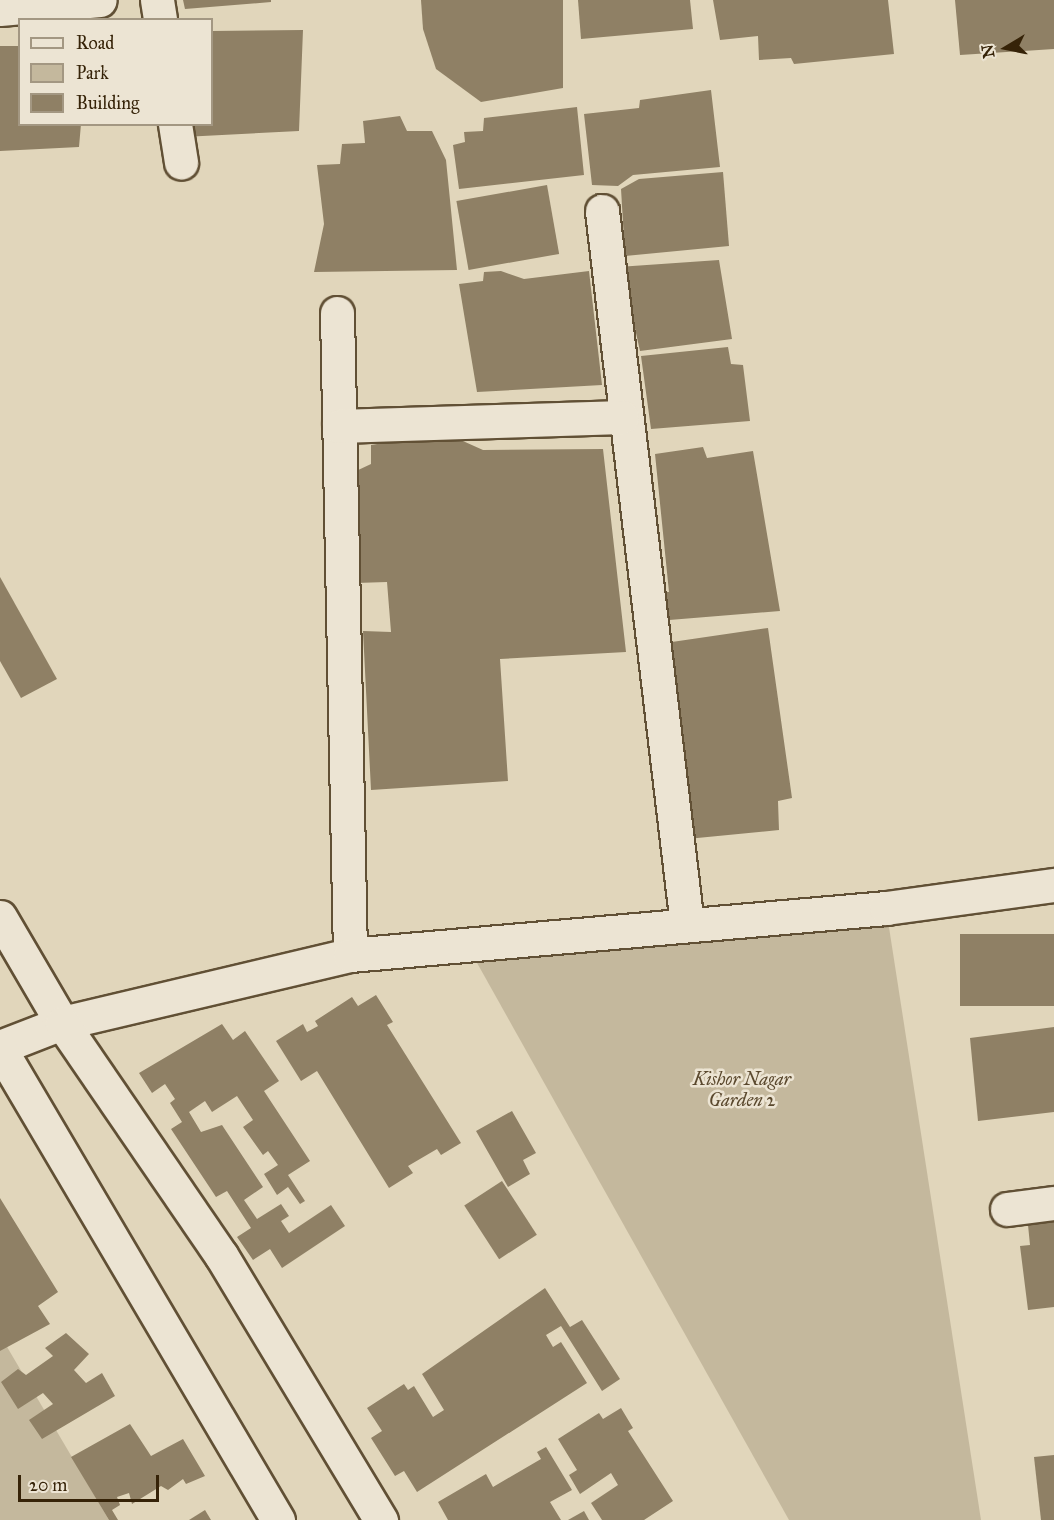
<!DOCTYPE html>
<style>
body{margin:0}
#map{position:relative;width:1054px;height:1520px;overflow:hidden;background:#e1d6bb;font-family:"IM FELL Great Primer",serif}
div>[style]{position:absolute}
.green>*{inset:0;background:#c4b89d}
.building>*{inset:0;background:#8f8065;transform-origin:0 0}
.roads{filter:drop-shadow(2px 0 #615035) drop-shadow(-2px 0 #615035) drop-shadow(0 2px #615035) drop-shadow(0 -2px #615035)}
.minor>*{height:33px;margin:-16.5px;padding:0 16.5px;transform-origin:16.5px;border-radius:16.5px;background:#ece4d3}
.tertiary>*{height:33px;margin:-16.5px;padding:0 16.5px;transform-origin:16.5px;border-radius:16.5px;background:#ece4d3}
span{translate:-50% -50%;white-space:nowrap;text-align:center;line-height:1.15;-webkit-text-stroke:5px #ece4d3;paint-order:stroke}
.park-label{font-size:18px;color:#5a482d;font-style:italic}
.legend{position:absolute;left:18px;top:18px;width:195px;height:108px;box-sizing:border-box;background:#ece4d3;border:2px solid #a39782;margin:0;padding:8px 10px;list-style:none;font-size:18px;color:#362308}
.legend li{display:flex;align-items:center;gap:12px;height:30px}
.legend b{width:30px;border:2px solid #a39782}
.north{position:absolute;left:976px;top:18px;width:60px;height:60px;-webkit-text-stroke:4px #ece4d3;paint-order:stroke;rotate:260deg;font-size:16px;font-weight:700;line-height:24px;text-align:center;color:#362308}
.north::after{content:'';display:block;margin:auto;width:21px;height:27px;background:#362308;clip-path:polygon(50% 0,100% 100%,50% 72%,0 100%)}
.scale{position:absolute;left:18px;top:1475px;width:141px;height:27px;box-sizing:border-box;border:3px solid #362308;border-top:0;padding-left:8px;font-size:18px;line-height:21px;white-space:nowrap;color:#362308;-webkit-text-stroke:4px #ece4d3;paint-order:stroke}
</style>
<div id="map">
<div class="green">
<div style="clip-path:polygon(886px 908px,981px 1520px,789px 1520px,467px 945px)"></div>
<div style="clip-path:polygon(0 1335px,109px 1520px,0 1520px)"></div>
</div>
<div class="building">
<div style="clip-path:polygon(183px 0,271px 0,271px 2px,185px 9px)"></div>
<div style="clip-path:polygon(421px 0,563px 0,563px 88px,481px 102px,436px 69px,423px 29px)"></div>
<div style="clip-path:polygon(578px 0,690px 0,693px 29px,581px 39px)"></div>
<div style="clip-path:polygon(713px 0,888px 0,894px 54px,794px 64px,791px 58px,759px 60px,758px 36px,720px 40px)"></div>
<div style="clip-path:polygon(955px 0,1054px 0,1054px 49px,960px 55px)"></div>
<div style="clip-path:polygon(303px 30px,299px 131px,183px 137px,183px 124px,212px 124px,212px 31px)"></div>
<div style="clip-path:polygon(0 46px,20px 46px,20px 124px,81px 124px,79px 147px,0 151px)"></div>
<div style="clip-path:polygon(711px 90px,720px 167px,633px 175px,618px 186px,592px 185px,584px 114px,639px 108px,640px 100px)"></div>
<div style="clip-path:polygon(577px 107px,584px 175px,459px 189px,453px 145px,465px 142px,464px 132px,483px 131px,484px 118px)"></div>
<div style="clip-path:polygon(400px 116px,407px 131px,432px 131px,446px 160px,457px 270px,314px 272px,324px 224px,317px 165px,340px 164px,342px 144px,365px 143px,363px 121px)"></div>
<div style="clip-path:polygon(723px 172px,729px 246px,625px 256px,621px 189px,639px 179px)"></div>
<div style="left:547px;top:185px;width:70px;height:92px;rotate:80deg"></div>
<div style="clip-path:polygon(719px 260px,732px 339px,640px 351px,630px 306px,620px 302px,618px 267px)"></div>
<div style="clip-path:polygon(501px 271px,524px 279px,589px 271px,602px 385px,477px 392px,459px 284px,483px 281px,484px 272px)"></div>
<div style="clip-path:polygon(728px 347px,731px 364px,743px 365px,750px 421px,651px 429px,641px 356px)"></div>
<div style="clip-path:polygon(445px 433px,483px 450px,603px 449px,626px 652px,500px 659px,508px 781px,371px 790px,363px 631px,391px 632px,387px 582px,356px 583px,354px 472px,371px 464px,371px 445px)"></div>
<div style="clip-path:polygon(703px 447px,707px 458px,753px 451px,780px 611px,657px 621px,655px 592px,669px 592px,655px 454px)"></div>
<div style="clip-path:polygon(0 577px,57px 679px,21px 698px,0 661px)"></div>
<div style="clip-path:polygon(768px 628px,792px 798px,778px 801px,779px 830px,687px 839px,665px 643px)"></div>
<div style="left:1054px;top:934px;width:72px;height:94px;rotate:90deg"></div>
<div style="clip-path:polygon(376px 995px,393px 1022px,387px 1025px,461px 1143px,441px 1155px,437px 1149px,408px 1166px,413px 1173px,389px 1188px,317px 1071px,301px 1081px,276px 1041px,303px 1024px,307px 1032px,318px 1026px,315px 1021px,352px 997px,358px 1006px)"></div>
<div style="clip-path:polygon(222px 1024px,233px 1040px,245px 1031px,279px 1081px,264px 1091px,310px 1161px,288px 1175px,305px 1201px,300px 1204px,288px 1187px,277px 1195px,264px 1174px,278px 1165px,268px 1151px,263px 1155px,243px 1127px,253px 1120px,237px 1096px,212px 1112px,205px 1101px,189px 1112px,201px 1132px,222px 1125px,263px 1187px,244px 1200px,257px 1219px,281px 1204px,289px 1216px,281px 1221px,289px 1233px,331px 1205px,345px 1226px,282px 1268px,270px 1249px,253px 1260px,237px 1237px,251px 1228px,227px 1191px,216px 1197px,171px 1129px,182px 1122px,170px 1103px,175px 1099px,165px 1084px,152px 1093px,139px 1073px)"></div>
<div style="clip-path:polygon(1054px 1027px,1054px 1112px,978px 1121px,970px 1038px)"></div>
<div style="clip-path:polygon(512px 1111px,536px 1153px,523px 1160px,530px 1174px,508px 1187px,476px 1131px)"></div>
<div style="left:502px;top:1181px;width:64px;height:45px;rotate:57deg"></div>
<div style="clip-path:polygon(0 1198px,58px 1292px,38px 1306px,50px 1324px,0 1351px)"></div>
<div style="clip-path:polygon(1054px 1222px,1054px 1307px,1028px 1310px,1020px 1246px,1030px 1245px,1028px 1225px)"></div>
<div style="clip-path:polygon(545px 1288px,570px 1327px,582px 1320px,620px 1379px,602px 1391px,561px 1326px,546px 1335px,553px 1347px,561px 1342px,587px 1383px,417px 1492px,404px 1471px,395px 1476px,371px 1438px,382px 1431px,367px 1408px,404px 1384px,408px 1390px,414px 1386px,433px 1417px,444px 1410px,422px 1374px)"></div>
<div style="clip-path:polygon(66px 1333px,89px 1354px,74px 1370px,86px 1383px,102px 1373px,115px 1396px,42px 1439px,29px 1420px,53px 1404px,43px 1393px,18px 1409px,1px 1382px,18px 1369px,26px 1375px,53px 1356px,45px 1348px)"></div>
<div style="clip-path:polygon(621px 1408px,633px 1428px,628px 1431px,673px 1501px,644px 1520px,602px 1520px,591px 1503px,618px 1485px,611px 1473px,580px 1494px,569px 1475px,577px 1470px,558px 1439px,599px 1413px,603px 1419px)"></div>
<div style="clip-path:polygon(130px 1424px,151px 1456px,183px 1439px,205px 1476px,186px 1484px,183px 1479px,168px 1490px,161px 1486px,132px 1504px,129px 1493px,117px 1497px,120px 1505px,112px 1510px,118px 1520px,109px 1520px,71px 1457px)"></div>
<div style="clip-path:polygon(546px 1447px,572px 1490px,550px 1502px,561px 1520px,448px 1520px,438px 1502px,486px 1474px,493px 1487px,541px 1459px,537px 1452px)"></div>
<div style="clip-path:polygon(1054px 1455px,1054px 1520px,1041px 1520px,1034px 1457px)"></div>
<div style="clip-path:polygon(205px 1510px,211px 1520px,189px 1520px)"></div>
<div style="clip-path:polygon(584px 1511px,589px 1520px,568px 1520px)"></div>
</div>
<div class="roads">
<div class="minor">
<div style="left:157px;top:0;width:20px;rotate:81deg"></div>
<div style="left:0;top:9px;width:100px;rotate:-5.1deg"></div>
<div style="left:175px;top:124px;width:39px;rotate:81deg"></div>
<div style="left:602px;top:211px;width:719px;rotate:83.21deg"></div>
<div style="left:337px;top:313px;width:642px;rotate:88.84deg"></div>
<div style="left:339px;top:426px;width:283px;rotate:-1.8deg"></div>
<div style="left:0;top:1047px;width:66px;rotate:-21.2deg"></div>
<div style="left:62px;top:1023px;width:296px;rotate:-13.3deg"></div>
<div style="left:350px;top:955px;width:538px;rotate:-5.01deg"></div>
<div style="left:886px;top:908px;width:170px;rotate:-7.8deg"></div>
<div style="left:1007px;top:1209px;width:47px;rotate:-7.3deg"></div>
</div>
<div class="tertiary">
<div style="left:0;top:917px;width:123px;rotate:59.7deg"></div>
<div style="left:62px;top:1023px;width:281px;rotate:55.6deg"></div>
<div style="left:221px;top:1255px;width:310px;rotate:58.9deg"></div>
<div style="left:0;top:1049px;width:547px;rotate:59.45deg"></div>
</div>
</div>
<div class="park-label">
<span style="left:742px;top:1090px">Kishor Nagar<br>Garden 2</span>
</div>
<ul class="legend">
<li><b style="height:8px;background:#ece4d3"></b>Road</li>
<li><b style="height:16px;background:#c4b89d"></b>Park</li>
<li><b style="height:16px;background:#8f8065"></b>Building</li>
</ul>
<div class="north">N</div>
<div class="scale">20 m</div>
</div>
